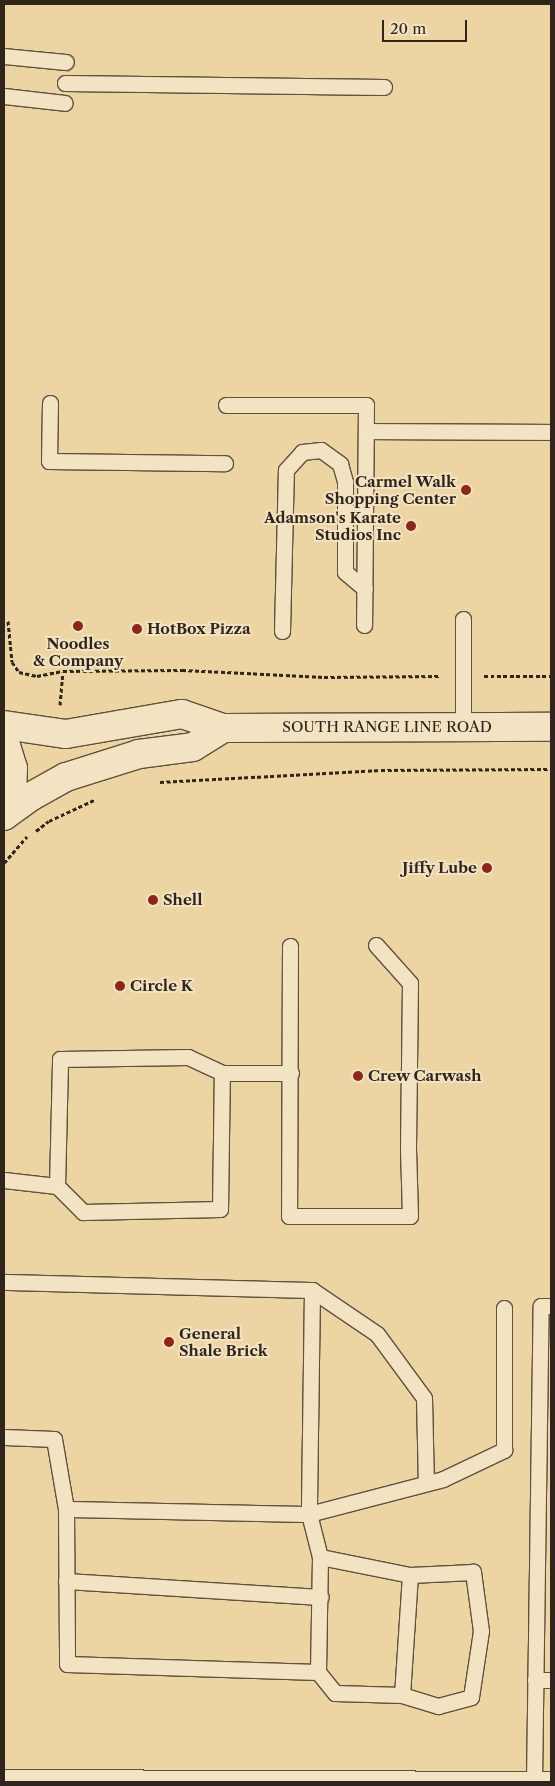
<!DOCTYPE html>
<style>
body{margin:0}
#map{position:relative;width:555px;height:1786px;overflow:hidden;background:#ecd4a3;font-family:"Libre Caslon Text",serif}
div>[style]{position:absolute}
.path>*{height:3px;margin-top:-1.5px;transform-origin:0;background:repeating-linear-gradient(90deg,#2f251c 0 4px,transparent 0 6.5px)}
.roads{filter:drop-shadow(1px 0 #5e513e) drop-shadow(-1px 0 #5e513e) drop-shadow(0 1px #5e513e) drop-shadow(0 -1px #5e513e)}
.service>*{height:15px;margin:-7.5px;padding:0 7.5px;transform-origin:7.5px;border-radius:7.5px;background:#f3e3c3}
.secondary>*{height:28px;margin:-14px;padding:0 14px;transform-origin:14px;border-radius:14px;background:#f3e3c3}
.dots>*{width:14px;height:14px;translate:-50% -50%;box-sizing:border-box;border:2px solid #f3e3c3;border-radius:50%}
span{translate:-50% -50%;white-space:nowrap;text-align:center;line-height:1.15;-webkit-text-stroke:4px #f3e3c3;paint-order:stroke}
.poi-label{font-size:15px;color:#2f251c;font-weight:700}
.right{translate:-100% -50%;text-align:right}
.left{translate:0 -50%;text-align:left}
.street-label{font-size:15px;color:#2f251c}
.frame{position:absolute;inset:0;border:5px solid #2f251c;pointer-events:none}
.scale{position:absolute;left:382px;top:20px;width:85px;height:22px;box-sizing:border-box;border:2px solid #2f251c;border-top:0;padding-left:6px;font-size:15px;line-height:18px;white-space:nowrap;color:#2f251c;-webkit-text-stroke:4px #f3e3c3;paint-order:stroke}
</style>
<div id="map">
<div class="path">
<div style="left:8px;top:621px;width:41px;rotate:84.4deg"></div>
<div style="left:12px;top:662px;width:12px;rotate:55deg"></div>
<div style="left:19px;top:672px;width:18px;rotate:13deg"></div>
<div style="left:37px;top:676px;width:26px;rotate:-11deg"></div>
<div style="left:63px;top:671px;width:119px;rotate:-0.5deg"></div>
<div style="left:182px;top:670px;width:142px;rotate:2.8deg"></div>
<div style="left:324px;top:677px;width:117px;rotate:-0.5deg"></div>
<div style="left:484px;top:676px;width:67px"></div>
<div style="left:60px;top:705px;width:33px;rotate:-85deg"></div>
<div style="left:160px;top:782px;width:221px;rotate:-3.1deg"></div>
<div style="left:381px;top:770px;width:170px;rotate:-0.3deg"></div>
<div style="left:36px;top:831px;width:16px;rotate:-38deg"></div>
<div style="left:49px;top:821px;width:50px;rotate:-25deg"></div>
<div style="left:4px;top:863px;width:35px;rotate:-49deg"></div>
</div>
<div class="roads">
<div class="service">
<div style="left:4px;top:56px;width:62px;rotate:5.5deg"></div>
<div style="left:65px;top:83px;width:319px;rotate:0.7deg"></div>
<div style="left:4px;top:96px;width:61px;rotate:6.5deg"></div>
<div style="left:50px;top:403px;width:58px;rotate:91deg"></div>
<div style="left:49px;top:461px;width:176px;rotate:0.7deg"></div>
<div style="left:226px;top:405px;width:140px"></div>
<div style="left:366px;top:405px;width:220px;rotate:90.5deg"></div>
<div style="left:366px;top:431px;width:185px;rotate:0.3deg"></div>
<div style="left:463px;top:619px;width:108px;rotate:90deg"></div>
<div style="left:282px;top:631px;width:161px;rotate:-88.6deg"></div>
<div style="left:286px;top:470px;width:24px;rotate:-48deg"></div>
<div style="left:302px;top:452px;width:19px;rotate:-6deg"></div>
<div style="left:321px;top:450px;width:24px;rotate:36deg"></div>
<div style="left:340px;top:464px;width:19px;rotate:74deg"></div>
<div style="left:345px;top:482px;width:90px;rotate:90deg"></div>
<div style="left:345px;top:572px;width:26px;rotate:40deg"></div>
<div style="left:290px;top:946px;width:270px;rotate:90.2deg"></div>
<div style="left:289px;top:1216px;width:121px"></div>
<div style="left:410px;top:1216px;width:69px;rotate:-91.7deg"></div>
<div style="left:408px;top:1147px;width:164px;rotate:-89.3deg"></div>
<div style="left:410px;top:983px;width:51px;rotate:-131.8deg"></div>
<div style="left:4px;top:1180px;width:53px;rotate:6.5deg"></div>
<div style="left:57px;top:1186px;width:37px;rotate:45deg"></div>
<div style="left:83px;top:1212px;width:137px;rotate:-1.3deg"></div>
<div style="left:220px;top:1209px;width:136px;rotate:-89.2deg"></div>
<div style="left:57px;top:1186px;width:127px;rotate:-88.6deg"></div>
<div style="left:60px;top:1059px;width:128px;rotate:-0.9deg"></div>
<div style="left:188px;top:1057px;width:38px;rotate:25deg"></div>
<div style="left:222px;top:1073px;width:69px"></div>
<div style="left:4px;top:1282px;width:308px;rotate:1.5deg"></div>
<div style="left:312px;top:1290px;width:224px;rotate:90.8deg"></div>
<div style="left:309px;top:1514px;width:243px;rotate:-178.8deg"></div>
<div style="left:66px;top:1509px;width:71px;rotate:-99.7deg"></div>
<div style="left:54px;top:1439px;width:50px;rotate:-177.7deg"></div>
<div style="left:312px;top:1290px;width:78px;rotate:34.1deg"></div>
<div style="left:377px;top:1334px;width:79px;rotate:53.7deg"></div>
<div style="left:424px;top:1398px;width:85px;rotate:88.7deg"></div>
<div style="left:66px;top:1509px;width:155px;rotate:89.6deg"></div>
<div style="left:67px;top:1664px;width:251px;rotate:1.8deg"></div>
<div style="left:318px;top:1672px;width:115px;rotate:-89deg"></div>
<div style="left:320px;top:1557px;width:44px;rotate:-104.3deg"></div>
<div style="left:309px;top:1514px;width:138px;rotate:-14.6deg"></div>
<div style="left:443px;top:1479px;width:68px;rotate:-25.4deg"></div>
<div style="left:504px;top:1450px;width:142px;rotate:-90deg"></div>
<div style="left:66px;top:1581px;width:255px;rotate:3.6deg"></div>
<div style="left:318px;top:1672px;width:27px;rotate:51deg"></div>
<div style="left:335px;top:1693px;width:67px;rotate:1.7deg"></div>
<div style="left:402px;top:1695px;width:38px;rotate:17deg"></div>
<div style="left:438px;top:1706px;width:34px;rotate:-15deg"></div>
<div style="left:471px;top:1697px;width:67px;rotate:-81.4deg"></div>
<div style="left:481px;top:1631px;width:60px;rotate:-97.7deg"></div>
<div style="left:473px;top:1572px;width:63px;rotate:177.3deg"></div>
<div style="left:410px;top:1575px;width:92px;rotate:-168.7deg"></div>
<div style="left:535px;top:1680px;width:16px"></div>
<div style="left:402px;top:1695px;width:120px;rotate:-86.2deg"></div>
<div style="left:4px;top:1777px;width:547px;rotate:0.21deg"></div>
<div style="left:534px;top:1782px;width:476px;rotate:-89.2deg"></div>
<div style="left:541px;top:1306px;width:10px"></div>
</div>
<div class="secondary">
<div style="left:4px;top:725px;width:63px;rotate:8.3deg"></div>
<div style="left:66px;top:734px;width:118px;rotate:-9.8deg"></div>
<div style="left:182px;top:714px;width:43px;rotate:18.9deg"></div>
<div style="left:223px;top:728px;width:328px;rotate:-0.2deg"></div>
<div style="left:4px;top:739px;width:30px;rotate:73deg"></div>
<div style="left:13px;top:768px;width:25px;rotate:92deg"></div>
<div style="left:12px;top:793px;width:24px;rotate:109deg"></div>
<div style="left:4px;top:816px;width:32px;rotate:-36deg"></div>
<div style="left:30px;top:797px;width:41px;rotate:-29.1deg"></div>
<div style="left:66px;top:777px;width:77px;rotate:-17.5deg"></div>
<div style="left:139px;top:754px;width:54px;rotate:-7.4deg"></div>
<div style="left:193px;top:747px;width:36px;rotate:-32deg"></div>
</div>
</div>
<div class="dots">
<div style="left:466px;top:490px;background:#8f2418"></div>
<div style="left:411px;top:526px;background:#8f2418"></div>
<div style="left:78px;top:626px;background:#8f2418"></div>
<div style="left:137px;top:629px;background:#8f2418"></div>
<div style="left:487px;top:868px;background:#8f2418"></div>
<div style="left:153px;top:900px;background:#8f2418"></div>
<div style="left:120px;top:986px;background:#8f2418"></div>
<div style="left:358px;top:1076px;background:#8f2418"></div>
<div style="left:169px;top:1342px;background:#8f2418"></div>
</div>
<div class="poi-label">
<span class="right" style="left:456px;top:490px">Carmel Walk<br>Shopping Center</span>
<span class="right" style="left:401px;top:526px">Adamson's Karate<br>Studios Inc</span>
<span class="left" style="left:147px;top:629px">HotBox Pizza</span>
<span style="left:78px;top:652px">Noodles<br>&amp; Company</span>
<span class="right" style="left:477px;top:868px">Jiffy Lube</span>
<span class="left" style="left:163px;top:900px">Shell</span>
<span class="left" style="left:130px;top:986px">Circle K</span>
<span class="left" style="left:368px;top:1076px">Crew Carwash</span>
<span class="left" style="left:179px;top:1342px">General<br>Shale Brick</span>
</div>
<div class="street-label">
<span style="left:387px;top:727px">SOUTH RANGE LINE ROAD</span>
</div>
<div class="frame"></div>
<div class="scale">20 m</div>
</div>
